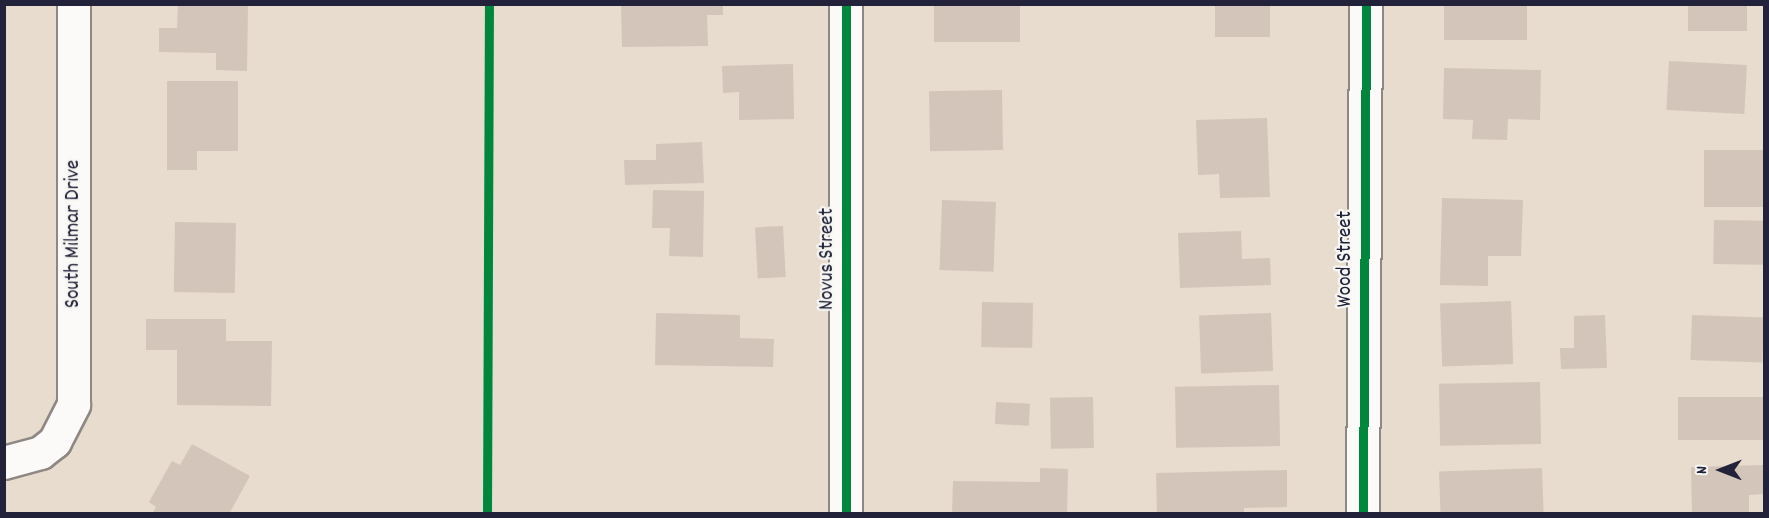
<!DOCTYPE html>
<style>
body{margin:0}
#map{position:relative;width:1769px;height:518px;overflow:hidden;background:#e8dcce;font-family:Dekko,sans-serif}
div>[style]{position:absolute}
.building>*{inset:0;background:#d3c5b9;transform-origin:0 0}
.roads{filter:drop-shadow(2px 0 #8e8885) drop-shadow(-2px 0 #8e8885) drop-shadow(0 2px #8e8885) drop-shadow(0 -2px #8e8885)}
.minor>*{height:32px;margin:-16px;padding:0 16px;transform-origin:16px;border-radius:16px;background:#fcfaf8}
.cycleway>*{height:9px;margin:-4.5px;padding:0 4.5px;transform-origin:4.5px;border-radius:4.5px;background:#00873e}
span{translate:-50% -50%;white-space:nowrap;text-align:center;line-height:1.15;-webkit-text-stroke:4.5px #f6f6f2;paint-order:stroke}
.street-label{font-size:21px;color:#22223b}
.frame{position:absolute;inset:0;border:6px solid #22223b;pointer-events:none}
.north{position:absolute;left:1691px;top:440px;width:60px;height:60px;-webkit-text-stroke:4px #f6f6f2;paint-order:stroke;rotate:270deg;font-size:16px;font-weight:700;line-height:24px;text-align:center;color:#22223b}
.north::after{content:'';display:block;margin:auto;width:21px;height:27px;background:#22223b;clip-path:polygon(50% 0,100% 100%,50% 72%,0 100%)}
</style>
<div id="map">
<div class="building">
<div style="clip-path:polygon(178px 4px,248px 4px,247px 71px,216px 70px,216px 53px,159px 52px,159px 28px,177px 28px)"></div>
<div style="clip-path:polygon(621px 4px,723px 4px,723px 15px,707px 15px,708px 46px,622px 47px)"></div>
<div style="left:934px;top:4px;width:86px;height:38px"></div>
<div style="left:1215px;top:4px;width:55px;height:33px"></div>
<div style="left:1688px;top:4px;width:59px;height:27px"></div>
<div style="left:1444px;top:5px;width:83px;height:35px"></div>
<div style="left:1669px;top:61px;width:78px;height:49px;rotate:3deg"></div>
<div style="clip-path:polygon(793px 64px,794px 119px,739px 120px,739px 92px,723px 93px,722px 66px)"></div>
<div style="clip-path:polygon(1444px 68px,1541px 70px,1540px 120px,1508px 119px,1507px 140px,1472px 139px,1473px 120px,1443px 119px)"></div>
<div style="clip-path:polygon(167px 81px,238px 81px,238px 151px,197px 151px,197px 170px,167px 170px)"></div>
<div style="left:1002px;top:90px;width:60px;height:73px;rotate:89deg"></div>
<div style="clip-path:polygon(1267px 118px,1270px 197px,1220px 198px,1219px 174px,1198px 175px,1196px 120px)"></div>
<div style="clip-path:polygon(702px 142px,704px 183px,625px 185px,624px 160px,656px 160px,656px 144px)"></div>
<div style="left:1764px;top:150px;width:57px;height:60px;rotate:90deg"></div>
<div style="clip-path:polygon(653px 190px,704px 191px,703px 257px,669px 256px,670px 228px,652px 228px)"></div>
<div style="clip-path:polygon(1442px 198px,1523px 200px,1521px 256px,1488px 256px,1488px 286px,1440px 285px)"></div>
<div style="left:942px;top:200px;width:54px;height:70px;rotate:2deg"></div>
<div style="left:1714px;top:220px;width:50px;height:44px;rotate:1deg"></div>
<div style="left:175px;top:222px;width:61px;height:70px;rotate:1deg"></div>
<div style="left:783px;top:226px;width:51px;height:28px;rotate:87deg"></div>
<div style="clip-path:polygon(1241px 231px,1242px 259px,1270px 258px,1271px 285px,1180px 288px,1178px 233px)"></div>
<div style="left:1511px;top:301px;width:63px;height:71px;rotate:88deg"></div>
<div style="left:982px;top:302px;width:51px;height:45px;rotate:1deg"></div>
<div style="clip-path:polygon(656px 313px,740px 315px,740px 338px,774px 339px,773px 367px,655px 365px)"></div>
<div style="left:1271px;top:313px;width:58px;height:72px;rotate:88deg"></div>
<div style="clip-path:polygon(1605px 315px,1607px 368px,1561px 369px,1560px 348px,1574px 348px,1574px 316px)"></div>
<div style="left:1692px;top:315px;width:72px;height:45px;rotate:2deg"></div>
<div style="clip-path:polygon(146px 319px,226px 319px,226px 341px,272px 341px,271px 406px,177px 405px,177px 350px,146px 350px)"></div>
<div style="left:1540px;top:382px;width:62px;height:101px;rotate:89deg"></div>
<div style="left:1279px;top:385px;width:61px;height:104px;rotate:89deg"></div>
<div style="left:1093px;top:397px;width:51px;height:43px;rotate:89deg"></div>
<div style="left:1764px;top:397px;width:43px;height:86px;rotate:90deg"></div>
<div style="left:996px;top:402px;width:34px;height:22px;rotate:3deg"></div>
<div style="clip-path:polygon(192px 444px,250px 476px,229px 514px,152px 514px,156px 507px,149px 502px,172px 461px,180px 465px)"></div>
<div style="clip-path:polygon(1764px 465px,1764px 494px,1749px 495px,1749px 514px,1692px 514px,1691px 467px)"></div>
<div style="clip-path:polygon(1040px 468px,1068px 469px,1067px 514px,952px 514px,953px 481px,1040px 482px)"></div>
<div style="left:1542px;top:468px;width:46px;height:103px;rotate:88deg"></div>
<div style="clip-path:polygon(1287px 470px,1287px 507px,1244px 508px,1244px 514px,1157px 514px,1156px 473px)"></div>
</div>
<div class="roads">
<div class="minor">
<div style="left:846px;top:4px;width:510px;rotate:90deg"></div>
<div style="left:4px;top:463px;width:38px;rotate:-15deg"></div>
<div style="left:41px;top:453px;width:18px;rotate:-38deg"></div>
<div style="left:55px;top:442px;width:42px;rotate:-62.8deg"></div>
<div style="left:74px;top:405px;width:401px;rotate:-90deg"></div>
<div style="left:1363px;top:514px;width:510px;rotate:-89.66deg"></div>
</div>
</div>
<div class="cycleway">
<div style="left:846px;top:4px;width:510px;rotate:90deg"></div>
<div style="left:487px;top:514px;width:510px;rotate:-89.78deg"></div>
<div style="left:1363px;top:514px;width:510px;rotate:-89.66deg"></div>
</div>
<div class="street-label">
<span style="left:74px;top:234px;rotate:-90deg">South Milmar Drive</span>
<span style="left:828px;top:259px;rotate:-90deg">Novus Street</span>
<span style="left:1346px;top:259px;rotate:-90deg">Wood Street</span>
</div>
<div class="frame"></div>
<div class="north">N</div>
</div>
